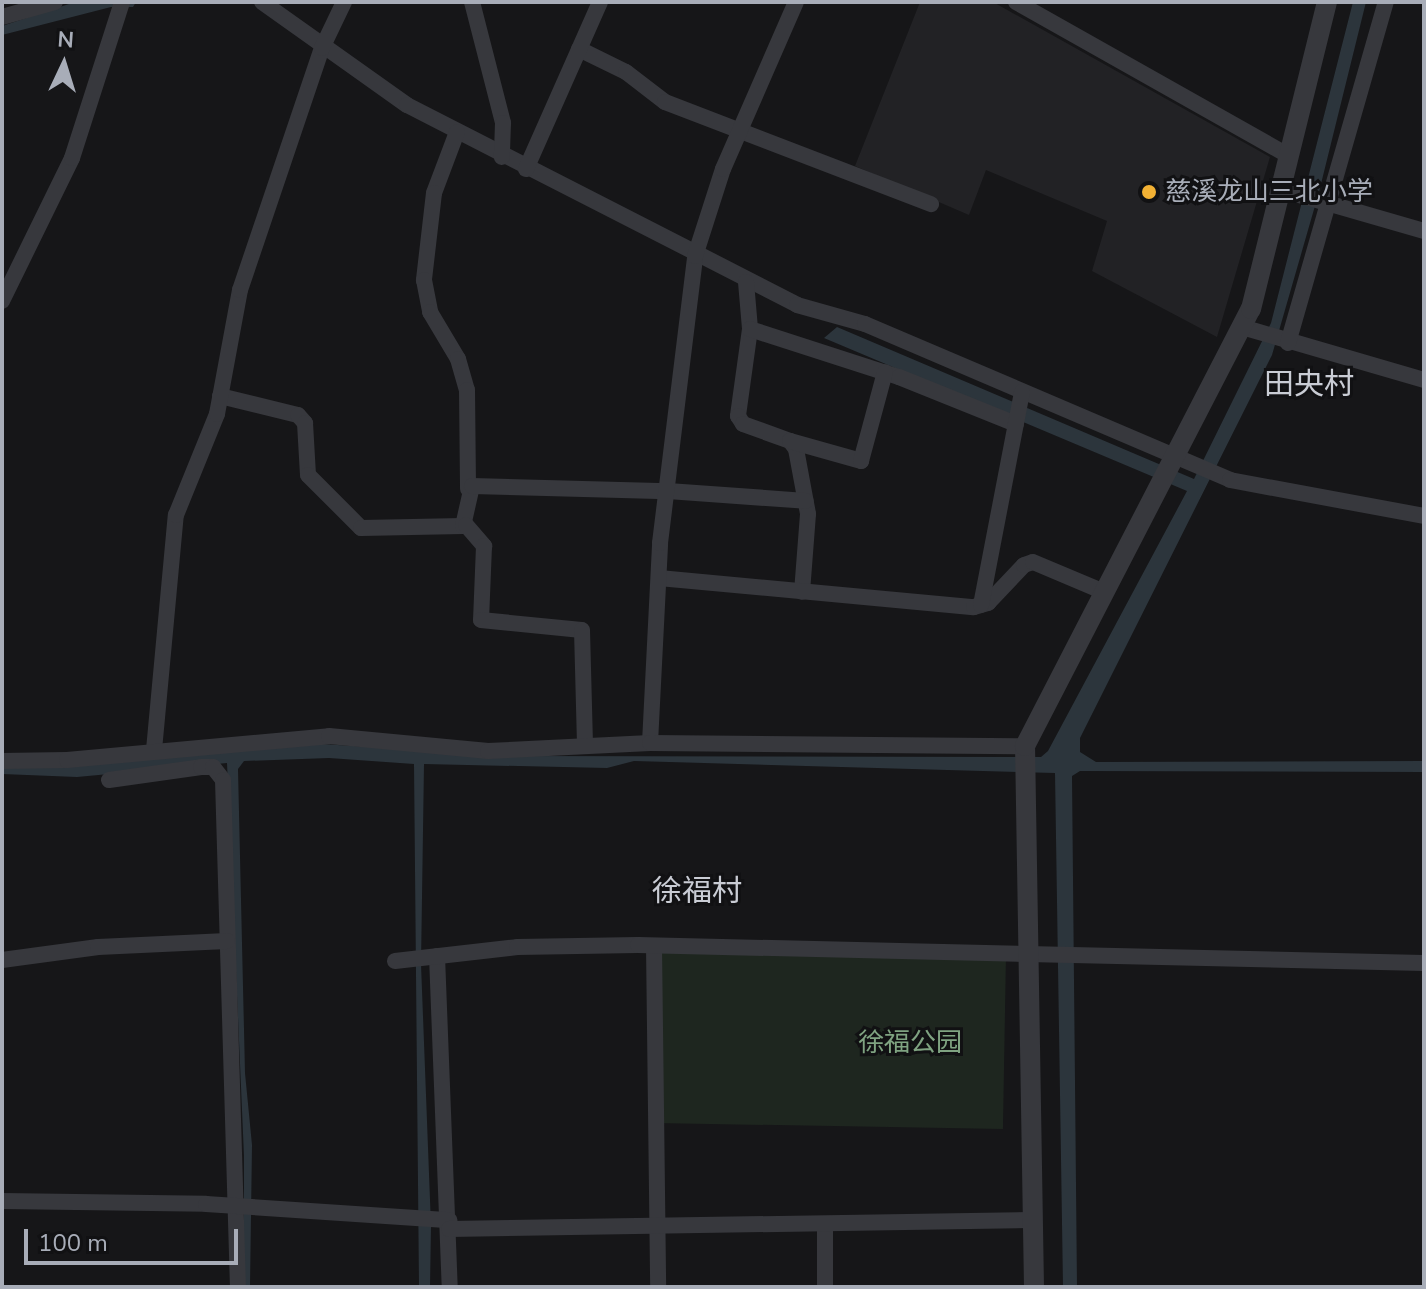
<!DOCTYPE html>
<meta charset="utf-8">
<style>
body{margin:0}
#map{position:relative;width:1426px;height:1289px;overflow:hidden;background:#161618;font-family:"Nunito Sans","Noto Sans SC",sans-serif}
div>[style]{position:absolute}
.built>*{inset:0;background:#222225}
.green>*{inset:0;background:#1e261f;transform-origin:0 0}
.water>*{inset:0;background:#2c353c}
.minor>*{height:16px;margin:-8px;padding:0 8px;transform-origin:8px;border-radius:8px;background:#37383d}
.tertiary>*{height:20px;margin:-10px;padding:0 10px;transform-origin:10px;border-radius:10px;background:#37383d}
.dots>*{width:22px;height:22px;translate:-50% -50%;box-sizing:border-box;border:4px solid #111113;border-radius:50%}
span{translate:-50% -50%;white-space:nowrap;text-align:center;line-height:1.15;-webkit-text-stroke:6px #111113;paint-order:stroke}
.poi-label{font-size:26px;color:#a8adb8}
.left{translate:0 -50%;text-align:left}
.park-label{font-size:26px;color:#7fa381}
.quarter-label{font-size:30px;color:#c9ccd4}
.frame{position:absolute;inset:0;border:4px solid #a8adb8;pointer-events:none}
.north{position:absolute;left:24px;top:24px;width:80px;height:80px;-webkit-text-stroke:6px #111113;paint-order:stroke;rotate:4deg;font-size:22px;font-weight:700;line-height:32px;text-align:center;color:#a8adb8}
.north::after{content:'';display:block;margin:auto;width:28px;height:36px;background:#a8adb8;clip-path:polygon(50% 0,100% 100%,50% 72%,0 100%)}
.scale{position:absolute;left:24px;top:1229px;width:214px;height:36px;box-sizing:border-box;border:4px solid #a8adb8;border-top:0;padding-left:10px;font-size:24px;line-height:28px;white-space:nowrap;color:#a8adb8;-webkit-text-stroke:6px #111113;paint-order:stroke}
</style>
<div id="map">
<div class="built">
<div style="clip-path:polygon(920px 2px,993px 2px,1270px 157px,1217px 337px,1092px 271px,1107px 221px,986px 170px,969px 215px,855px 166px)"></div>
</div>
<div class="green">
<div style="left:657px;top:951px;width:349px;height:172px;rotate:1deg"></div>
</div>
<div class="water">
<div style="clip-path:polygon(75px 2px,136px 2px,133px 7px,111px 7px,2px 35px,2px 26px)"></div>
<div style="clip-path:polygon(1353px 2px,1366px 2px,1319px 192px,1272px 355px,1080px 738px,1080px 752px,1096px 762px,1424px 761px,1424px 772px,1080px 771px,1072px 776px,1077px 1287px,1063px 1287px,1055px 773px,634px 761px,607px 768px,424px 764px,421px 964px,431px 1226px,430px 1287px,419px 1287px,414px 764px,329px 758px,244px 761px,238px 769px,245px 1073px,252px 1145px,250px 1287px,244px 1287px,244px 1156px,227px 763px,77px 777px,2px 774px,2px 766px,321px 744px,518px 756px,1041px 757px,1048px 751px,1187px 491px,824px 338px,837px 327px,1194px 479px,1271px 323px)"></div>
</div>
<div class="minor">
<div style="left:262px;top:2px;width:178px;rotate:35.4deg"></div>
<div style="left:407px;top:105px;width:438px;rotate:27.1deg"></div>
<div style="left:797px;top:305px;width:71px;rotate:15.6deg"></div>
<div style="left:865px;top:324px;width:397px;rotate:23.1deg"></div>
<div style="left:1230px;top:480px;width:197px;rotate:10.5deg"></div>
<div style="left:472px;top:2px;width:125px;rotate:75.6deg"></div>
<div style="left:503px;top:123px;width:34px;rotate:92deg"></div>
<div style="left:1016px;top:2px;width:312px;rotate:29.4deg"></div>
<div style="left:2px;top:17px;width:55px;rotate:-15.8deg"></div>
<div style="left:579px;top:49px;width:52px;rotate:26.1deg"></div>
<div style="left:626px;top:72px;width:49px;rotate:37.6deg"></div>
<div style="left:665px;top:102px;width:285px;rotate:21deg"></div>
<div style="left:457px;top:132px;width:65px;rotate:110.7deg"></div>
<div style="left:434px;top:193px;width:88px;rotate:96.6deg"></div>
<div style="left:424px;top:280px;width:33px;rotate:79deg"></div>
<div style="left:430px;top:312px;width:55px;rotate:59.2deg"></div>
<div style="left:458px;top:359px;width:32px;rotate:74deg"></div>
<div style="left:467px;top:390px;width:99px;rotate:89.4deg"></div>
<div style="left:526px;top:169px;width:183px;rotate:-66.1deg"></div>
<div style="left:1282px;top:190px;width:148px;rotate:16.1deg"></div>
<div style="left:746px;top:282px;width:47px;rotate:85.1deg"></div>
<div style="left:750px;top:329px;width:88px;rotate:97.9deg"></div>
<div style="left:738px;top:416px;width:9px;rotate:58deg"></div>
<div style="left:743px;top:424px;width:50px;rotate:19.9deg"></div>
<div style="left:790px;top:441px;width:10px;rotate:53deg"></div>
<div style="left:796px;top:449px;width:66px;rotate:79.5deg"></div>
<div style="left:808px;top:514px;width:78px;rotate:94.4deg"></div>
<div style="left:2px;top:301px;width:159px;rotate:-63.9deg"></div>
<div style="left:72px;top:158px;width:164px;rotate:-72.2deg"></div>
<div style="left:1242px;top:327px;width:190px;rotate:16.2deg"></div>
<div style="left:750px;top:329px;width:157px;rotate:17.9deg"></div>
<div style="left:899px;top:377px;width:126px;rotate:21.9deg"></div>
<div style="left:1288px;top:343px;width:355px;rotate:-74deg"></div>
<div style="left:220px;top:396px;width:80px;rotate:13.7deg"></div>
<div style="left:298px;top:415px;width:11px;rotate:49deg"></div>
<div style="left:305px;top:423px;width:52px;rotate:86.7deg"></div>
<div style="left:308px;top:475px;width:75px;rotate:45deg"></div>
<div style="left:361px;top:528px;width:102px;rotate:-1.1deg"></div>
<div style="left:463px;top:526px;width:41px;rotate:-77.3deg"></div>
<div style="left:472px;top:486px;width:196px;rotate:1.5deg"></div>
<div style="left:668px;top:491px;width:138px;rotate:4.1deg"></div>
<div style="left:790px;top:441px;width:74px;rotate:15.7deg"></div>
<div style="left:861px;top:461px;width:92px;rotate:-74.9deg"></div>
<div style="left:466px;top:525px;width:28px;rotate:49deg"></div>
<div style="left:484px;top:546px;width:74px;rotate:92.3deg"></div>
<div style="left:481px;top:620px;width:101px;rotate:5.7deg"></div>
<div style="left:582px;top:630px;width:114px;rotate:88.5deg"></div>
<div style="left:659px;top:578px;width:316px;rotate:5.3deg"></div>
<div style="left:974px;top:607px;width:15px;rotate:-16deg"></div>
<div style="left:988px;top:603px;width:52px;rotate:-46.5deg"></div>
<div style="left:1024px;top:565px;width:9px;rotate:-18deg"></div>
<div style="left:1033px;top:562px;width:77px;rotate:22.9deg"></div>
<div style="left:981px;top:605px;width:217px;rotate:-79.1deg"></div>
<div style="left:650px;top:743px;width:200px;rotate:-87.1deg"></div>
<div style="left:660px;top:543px;width:289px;rotate:-83deg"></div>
<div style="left:695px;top:256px;width:91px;rotate:-72.2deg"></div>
<div style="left:723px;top:169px;width:182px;rotate:-66.4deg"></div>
<div style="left:154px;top:750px;width:236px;rotate:-84.7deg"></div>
<div style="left:176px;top:515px;width:109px;rotate:-67.9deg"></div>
<div style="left:217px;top:414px;width:126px;rotate:-79.5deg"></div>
<div style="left:240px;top:290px;width:256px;rotate:-71.3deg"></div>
<div style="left:322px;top:48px;width:51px;rotate:-64.4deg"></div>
<div style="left:2px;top:761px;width:65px;rotate:-0.9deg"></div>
<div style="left:67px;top:760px;width:263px;rotate:-5.2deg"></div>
<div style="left:329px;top:736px;width:160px;rotate:5.4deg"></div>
<div style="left:488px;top:751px;width:162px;rotate:-2.8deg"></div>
<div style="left:650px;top:743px;width:375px;rotate:0.5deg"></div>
<div style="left:109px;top:780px;width:93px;rotate:-8deg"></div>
<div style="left:201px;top:767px;width:12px"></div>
<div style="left:213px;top:767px;width:16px;rotate:52deg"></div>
<div style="left:223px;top:780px;width:507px;rotate:88.31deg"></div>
<div style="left:654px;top:946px;width:341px;rotate:89.3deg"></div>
<div style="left:437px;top:956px;width:331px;rotate:87.8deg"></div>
<div style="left:2px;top:960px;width:97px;rotate:-7.7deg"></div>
<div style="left:98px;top:947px;width:129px;rotate:-2.7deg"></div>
<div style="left:395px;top:961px;width:123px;rotate:-6.5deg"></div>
<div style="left:517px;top:947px;width:121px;rotate:-0.9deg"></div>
<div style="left:638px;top:945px;width:786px;rotate:1.31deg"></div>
<div style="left:2px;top:1201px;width:204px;rotate:0.8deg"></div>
<div style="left:206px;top:1204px;width:244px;rotate:3.8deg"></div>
<div style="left:825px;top:1224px;width:63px;rotate:90deg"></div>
<div style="left:449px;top:1229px;width:581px;rotate:-0.89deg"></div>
</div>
<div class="tertiary">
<div style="left:1034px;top:1287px;width:541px;rotate:-90.95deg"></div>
<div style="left:1025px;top:746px;width:492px;rotate:-62.7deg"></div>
<div style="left:1251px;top:309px;width:316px;rotate:-76.1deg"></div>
</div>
<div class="dots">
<div style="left:1149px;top:192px;background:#f2b134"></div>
</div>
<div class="poi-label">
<span class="left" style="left:1165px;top:192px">慈溪龙山三北小学</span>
</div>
<div class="park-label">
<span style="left:910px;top:1043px">徐福公园</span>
</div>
<div class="quarter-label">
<span style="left:1309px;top:385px">田央村</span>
<span style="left:697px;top:892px">徐福村</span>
</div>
<div class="frame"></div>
<div class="north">N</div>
<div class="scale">100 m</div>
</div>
